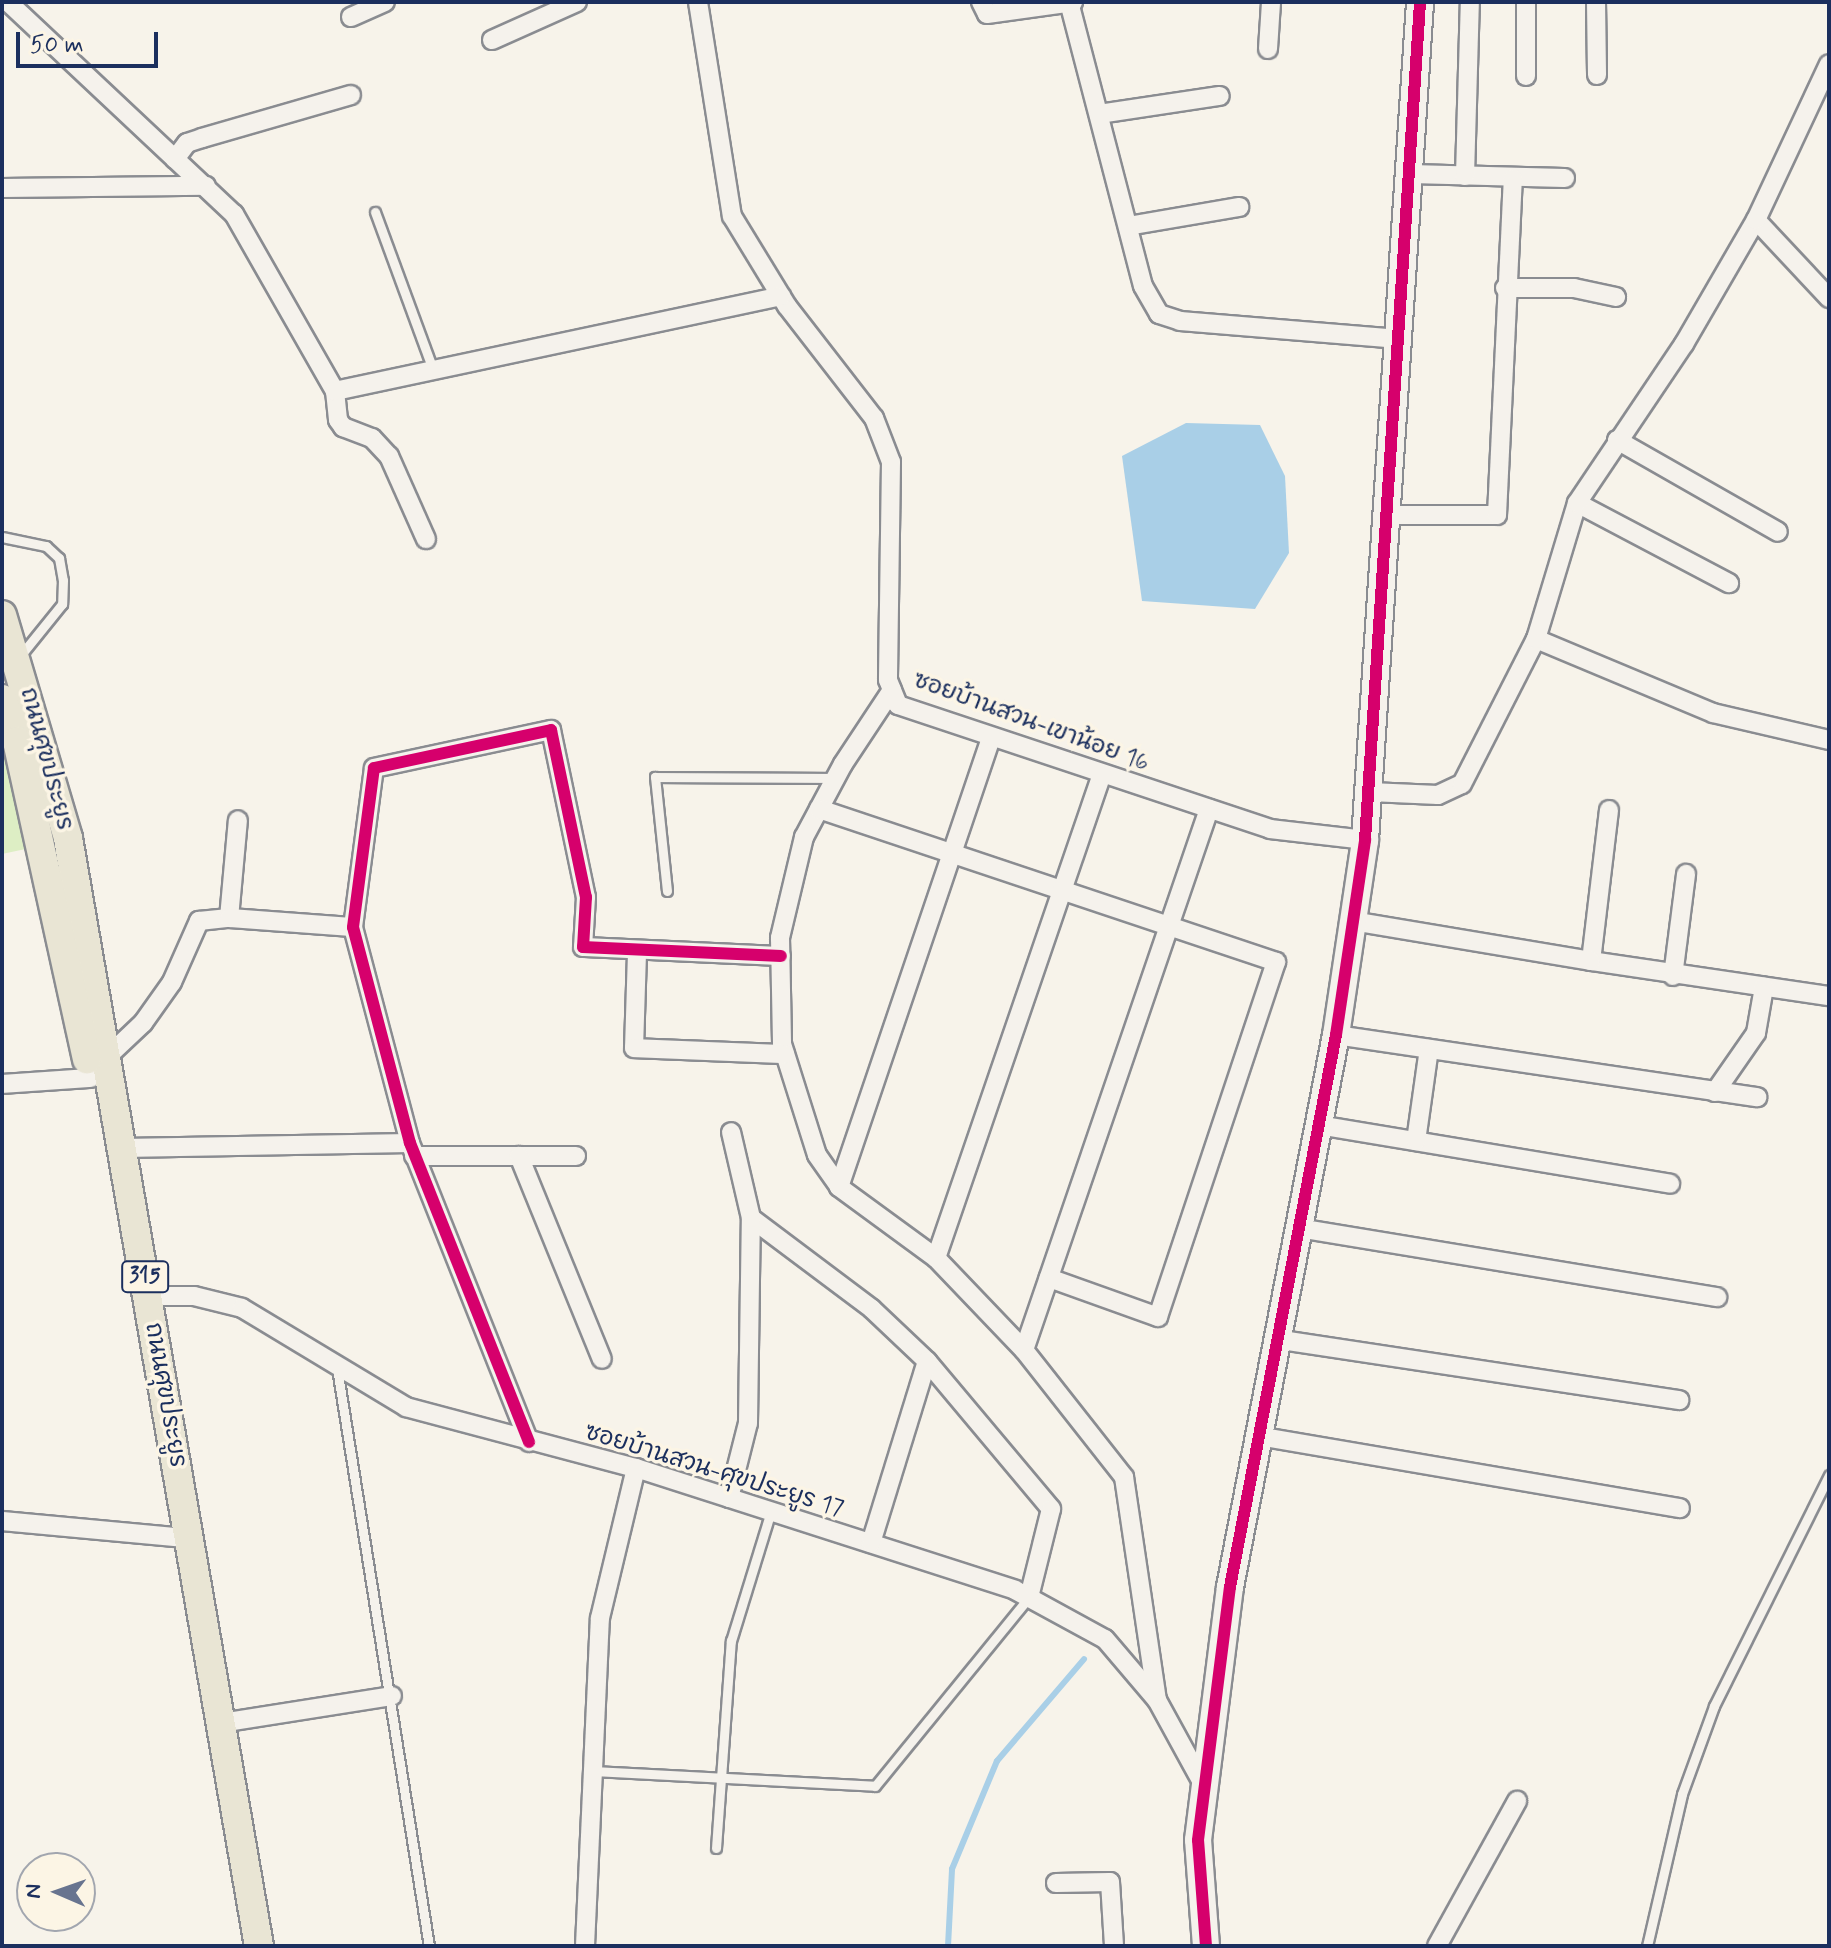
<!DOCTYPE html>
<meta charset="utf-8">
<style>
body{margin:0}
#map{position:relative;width:1831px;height:1948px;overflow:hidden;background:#f7f3ea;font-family:Mynerve,"Playpen Sans Thai",sans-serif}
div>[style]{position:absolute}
.green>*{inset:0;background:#ddeec4}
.water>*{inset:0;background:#a9cfe7}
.stream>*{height:6px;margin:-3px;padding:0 3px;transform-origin:3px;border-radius:3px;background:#a9cfe7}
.roads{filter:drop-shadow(2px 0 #8a8c91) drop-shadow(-2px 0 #8a8c91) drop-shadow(0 2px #8a8c91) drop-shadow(0 -2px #8a8c91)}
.lane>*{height:9px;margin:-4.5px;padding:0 4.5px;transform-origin:4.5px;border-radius:4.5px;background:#f5f2ec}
.street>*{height:18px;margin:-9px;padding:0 9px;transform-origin:9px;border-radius:9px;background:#f5f2ec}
.secondary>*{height:26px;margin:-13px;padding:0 13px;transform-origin:13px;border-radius:13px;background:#f5f2ec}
.primary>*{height:28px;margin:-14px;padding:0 14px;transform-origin:14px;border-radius:14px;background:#e9e5d4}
.cycleway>*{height:12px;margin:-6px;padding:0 6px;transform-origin:6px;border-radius:6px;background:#d6006c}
span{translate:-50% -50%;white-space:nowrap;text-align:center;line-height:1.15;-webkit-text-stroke:7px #fcf5e5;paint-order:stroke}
.shield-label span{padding:2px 6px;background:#fcf5e5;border:2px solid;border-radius:6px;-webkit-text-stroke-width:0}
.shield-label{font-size:22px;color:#1b2f5e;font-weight:700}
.street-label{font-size:24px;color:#1b2f5e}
.frame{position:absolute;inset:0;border:4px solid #1b2f5e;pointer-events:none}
.north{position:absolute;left:16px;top:1852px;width:80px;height:80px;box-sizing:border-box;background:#fcf5e5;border:2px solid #a2a6af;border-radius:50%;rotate:272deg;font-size:22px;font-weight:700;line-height:32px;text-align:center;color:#1b2f5e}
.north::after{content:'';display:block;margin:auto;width:28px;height:36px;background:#68748f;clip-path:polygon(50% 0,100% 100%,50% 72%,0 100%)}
.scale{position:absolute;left:16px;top:32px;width:142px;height:36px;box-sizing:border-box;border:4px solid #1b2f5e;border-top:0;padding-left:10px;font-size:24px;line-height:28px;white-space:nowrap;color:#1b2f5e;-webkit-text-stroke:6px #fcf5e5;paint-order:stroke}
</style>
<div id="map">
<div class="green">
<div style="clip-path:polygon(2px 751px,35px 847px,2px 854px)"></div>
</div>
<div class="water">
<div style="clip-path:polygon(1186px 423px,1260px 425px,1285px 476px,1289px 553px,1255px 609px,1142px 601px,1122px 456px)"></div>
</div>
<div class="stream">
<div style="left:948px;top:1946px;width:77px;rotate:-87deg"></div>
<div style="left:952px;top:1869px;width:117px;rotate:-67.4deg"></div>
<div style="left:997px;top:1761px;width:134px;rotate:-49.5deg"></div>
</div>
<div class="roads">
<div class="lane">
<div style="left:375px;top:212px;width:165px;rotate:69.8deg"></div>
<div style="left:2px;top:537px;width:45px;rotate:11.6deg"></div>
<div style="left:46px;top:546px;width:18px;rotate:43deg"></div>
<div style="left:59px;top:558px;width:22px;rotate:80deg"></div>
<div style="left:63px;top:580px;width:24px;rotate:92deg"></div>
<div style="left:62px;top:604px;width:67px;rotate:128.9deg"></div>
<div style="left:667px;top:891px;width:115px;rotate:-96deg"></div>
<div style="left:655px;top:777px;width:180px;rotate:0.3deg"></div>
<div style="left:337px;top:1368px;width:585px;rotate:80.96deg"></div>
<div style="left:593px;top:1771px;width:282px;rotate:3deg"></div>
<div style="left:875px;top:1786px;width:244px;rotate:-50.8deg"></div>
<div style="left:716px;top:1848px;width:208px;rotate:-85.9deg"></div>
<div style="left:731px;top:1641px;width:136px;rotate:-72.9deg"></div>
<div style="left:1647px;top:1946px;width:156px;rotate:-77deg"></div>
<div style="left:1682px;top:1794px;width:94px;rotate:-70deg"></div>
<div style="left:1714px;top:1706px;width:258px;rotate:-63.5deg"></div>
</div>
<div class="street">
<div style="left:8px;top:2px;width:310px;rotate:43.2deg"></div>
<div style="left:234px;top:214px;width:204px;rotate:60.3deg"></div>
<div style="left:335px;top:391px;width:29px;rotate:84deg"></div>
<div style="left:338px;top:420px;width:9px;rotate:54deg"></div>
<div style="left:343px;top:427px;width:31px;rotate:21deg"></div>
<div style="left:372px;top:438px;width:25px;rotate:47deg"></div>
<div style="left:389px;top:456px;width:91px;rotate:66deg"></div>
<div style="left:698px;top:2px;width:217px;rotate:81deg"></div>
<div style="left:732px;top:216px;width:105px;rotate:58.6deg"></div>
<div style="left:787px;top:306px;width:142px;rotate:52.2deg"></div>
<div style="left:874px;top:418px;width:47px;rotate:68.9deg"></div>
<div style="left:891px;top:462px;width:218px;rotate:90.8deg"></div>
<div style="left:888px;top:680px;width:27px;rotate:68deg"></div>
<div style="left:898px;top:705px;width:392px;rotate:18.4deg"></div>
<div style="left:1270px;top:829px;width:96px;rotate:6.6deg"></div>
<div style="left:981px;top:2px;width:13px;rotate:63deg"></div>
<div style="left:987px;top:14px;width:87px;rotate:-7.9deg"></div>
<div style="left:1069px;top:2px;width:293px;rotate:75.4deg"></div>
<div style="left:1143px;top:286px;width:32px;rotate:60deg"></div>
<div style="left:1159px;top:314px;width:22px;rotate:18deg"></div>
<div style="left:1180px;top:321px;width:220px;rotate:4.7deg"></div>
<div style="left:1596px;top:2px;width:73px;rotate:89.2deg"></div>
<div style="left:351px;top:17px;width:37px;rotate:-24deg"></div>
<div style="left:492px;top:40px;width:93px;rotate:-24.1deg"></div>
<div style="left:1268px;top:49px;width:47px;rotate:-86.3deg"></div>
<div style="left:1526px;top:76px;width:74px;rotate:-90deg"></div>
<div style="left:1099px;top:114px;width:122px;rotate:-8.5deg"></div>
<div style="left:175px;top:159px;width:20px;rotate:-53deg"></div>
<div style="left:187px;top:143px;width:16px;rotate:-18deg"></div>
<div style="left:202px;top:138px;width:155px;rotate:-16.1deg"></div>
<div style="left:1410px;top:174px;width:155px;rotate:1.5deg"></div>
<div style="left:1465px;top:176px;width:174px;rotate:-88.4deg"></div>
<div style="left:2px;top:188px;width:204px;rotate:-0.6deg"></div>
<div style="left:1756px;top:220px;width:107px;rotate:46.9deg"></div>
<div style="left:1128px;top:226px;width:113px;rotate:-9.7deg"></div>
<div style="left:1505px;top:288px;width:69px"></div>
<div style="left:1574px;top:288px;width:43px;rotate:12.1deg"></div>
<div style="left:335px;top:391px;width:456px;rotate:-12deg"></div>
<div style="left:1617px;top:440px;width:185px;rotate:29.7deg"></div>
<div style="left:1577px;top:503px;width:172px;rotate:27.8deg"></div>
<div style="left:1388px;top:515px;width:109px"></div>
<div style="left:1497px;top:515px;width:337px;rotate:-87.3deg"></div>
<div style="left:1536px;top:639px;width:192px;rotate:22.7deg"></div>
<div style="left:1713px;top:713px;width:119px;rotate:13.1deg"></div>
<div style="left:892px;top:690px;width:89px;rotate:123.5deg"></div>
<div style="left:843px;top:764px;width:83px;rotate:118.1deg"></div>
<div style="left:804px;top:837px;width:104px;rotate:103.4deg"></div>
<div style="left:780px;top:938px;width:106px;rotate:88.9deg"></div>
<div style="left:782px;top:1044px;width:116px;rotate:72.5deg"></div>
<div style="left:817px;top:1155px;width:39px;rotate:55deg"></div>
<div style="left:839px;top:1187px;width:120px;rotate:36.2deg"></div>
<div style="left:936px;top:1258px;width:127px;rotate:46.3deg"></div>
<div style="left:1024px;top:1350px;width:162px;rotate:51.8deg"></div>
<div style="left:1124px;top:1477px;width:225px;rotate:81.6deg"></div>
<div style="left:1370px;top:792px;width:68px;rotate:2.5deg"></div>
<div style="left:1438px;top:795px;width:26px;rotate:-25deg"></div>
<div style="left:1462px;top:784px;width:163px;rotate:-63deg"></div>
<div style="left:1536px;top:639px;width:142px;rotate:-73.2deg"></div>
<div style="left:1577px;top:503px;width:192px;rotate:-56.1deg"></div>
<div style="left:1684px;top:344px;width:143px;rotate:-59.9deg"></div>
<div style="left:1756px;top:220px;width:172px;rotate:-64.9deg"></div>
<div style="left:819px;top:809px;width:482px;rotate:18.5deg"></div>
<div style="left:1276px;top:962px;width:374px;rotate:108.4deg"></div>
<div style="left:1158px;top:1317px;width:116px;rotate:-160.3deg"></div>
<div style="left:1609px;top:810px;width:152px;rotate:96.8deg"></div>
<div style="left:1591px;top:961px;width:241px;rotate:8.4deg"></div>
<div style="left:229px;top:918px;width:98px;rotate:-84.8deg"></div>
<div style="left:1353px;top:921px;width:241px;rotate:9.5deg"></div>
<div style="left:637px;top:953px;width:95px;rotate:91.8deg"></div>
<div style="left:634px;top:1048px;width:151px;rotate:2.3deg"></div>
<div style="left:1673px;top:976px;width:103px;rotate:-82.7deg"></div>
<div style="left:1336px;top:1035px;width:426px;rotate:8.4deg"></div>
<div style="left:107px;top:1057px;width:50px;rotate:-43.4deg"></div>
<div style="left:143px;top:1023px;width:50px;rotate:-54.7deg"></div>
<div style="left:172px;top:982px;width:67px;rotate:-66.1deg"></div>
<div style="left:199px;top:921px;width:30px;rotate:-6deg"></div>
<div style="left:229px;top:918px;width:124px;rotate:4.2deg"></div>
<div style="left:2px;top:1084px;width:89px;rotate:-3.9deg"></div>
<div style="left:1715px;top:1092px;width:72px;rotate:-55.2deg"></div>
<div style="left:1756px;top:1033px;width:47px;rotate:-80.1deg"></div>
<div style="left:1319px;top:1125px;width:356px;rotate:9.5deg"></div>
<div style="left:1416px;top:1141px;width:93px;rotate:-82deg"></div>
<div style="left:122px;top:1148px;width:288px;rotate:-1deg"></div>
<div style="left:414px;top:1156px;width:162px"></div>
<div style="left:519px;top:1156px;width:219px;rotate:67.8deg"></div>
<div style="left:839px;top:1187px;width:475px;rotate:-71.3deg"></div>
<div style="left:751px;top:1218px;width:151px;rotate:36.9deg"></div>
<div style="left:872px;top:1309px;width:76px;rotate:43.4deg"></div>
<div style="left:927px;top:1361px;width:193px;rotate:50deg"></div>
<div style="left:1051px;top:1509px;width:91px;rotate:104deg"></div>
<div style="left:1299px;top:1228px;width:424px;rotate:9.4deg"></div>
<div style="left:936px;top:1258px;width:512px;rotate:-71.07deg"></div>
<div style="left:148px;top:1296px;width:46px"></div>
<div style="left:194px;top:1296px;width:49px;rotate:14deg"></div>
<div style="left:242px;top:1308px;width:192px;rotate:31.1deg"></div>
<div style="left:406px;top:1407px;width:238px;rotate:14.9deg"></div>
<div style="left:636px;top:1468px;width:398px;rotate:17.8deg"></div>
<div style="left:1015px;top:1590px;width:102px;rotate:28.6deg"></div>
<div style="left:1105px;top:1639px;width:80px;rotate:49.6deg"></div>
<div style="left:1157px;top:1700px;width:96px;rotate:61.3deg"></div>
<div style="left:1275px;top:1339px;width:409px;rotate:8.6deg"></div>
<div style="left:1024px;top:1350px;width:572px;rotate:-71.12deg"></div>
<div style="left:1258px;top:1436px;width:428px;rotate:9.7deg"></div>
<div style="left:529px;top:1442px;width:322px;rotate:-111.7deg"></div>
<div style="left:410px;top:1143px;width:223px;rotate:-104.8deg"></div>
<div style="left:353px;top:927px;width:160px;rotate:-82.5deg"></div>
<div style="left:374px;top:768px;width:181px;rotate:-12.1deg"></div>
<div style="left:551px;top:730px;width:171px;rotate:78.2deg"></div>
<div style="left:586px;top:897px;width:50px;rotate:93.4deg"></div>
<div style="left:583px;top:947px;width:198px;rotate:2.6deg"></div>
<div style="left:729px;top:1498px;width:77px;rotate:-75.8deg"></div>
<div style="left:748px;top:1423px;width:205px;rotate:-89.2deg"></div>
<div style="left:751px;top:1218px;width:88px;rotate:-103.1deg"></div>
<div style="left:2px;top:1521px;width:175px;rotate:5.3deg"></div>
<div style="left:871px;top:1543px;width:190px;rotate:-72.9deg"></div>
<div style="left:221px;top:1723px;width:173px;rotate:-9deg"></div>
<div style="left:1056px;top:1883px;width:54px;rotate:-1.1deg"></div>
<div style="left:1110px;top:1882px;width:64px;rotate:86.4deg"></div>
<div style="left:585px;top:1946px;width:328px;rotate:-87.4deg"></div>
<div style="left:600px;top:1618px;width:154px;rotate:-76.5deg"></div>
<div style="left:1437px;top:1946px;width:166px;rotate:-61.1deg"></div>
</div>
<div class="secondary">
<div style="left:1206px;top:1946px;width:106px;rotate:-94.3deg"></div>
<div style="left:1198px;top:1840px;width:255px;rotate:-82.8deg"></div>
<div style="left:1230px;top:1587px;width:562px;rotate:-79.13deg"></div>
<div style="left:1336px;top:1035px;width:197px;rotate:-81.5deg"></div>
<div style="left:1365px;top:840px;width:840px;rotate:-86.24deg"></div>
</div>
<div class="primary">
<div style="left:2px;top:615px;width:233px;rotate:73.5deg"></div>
<div style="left:68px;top:838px;width:1124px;rotate:80.22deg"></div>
<div style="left:2px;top:699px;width:45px;rotate:70.3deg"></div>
<div style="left:17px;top:741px;width:326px;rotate:77.6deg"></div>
</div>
</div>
<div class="cycleway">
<div style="left:529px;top:1442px;width:322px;rotate:-111.7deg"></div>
<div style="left:410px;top:1143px;width:223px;rotate:-104.8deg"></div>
<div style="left:353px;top:927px;width:160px;rotate:-82.5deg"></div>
<div style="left:374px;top:768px;width:181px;rotate:-12.1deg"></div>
<div style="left:551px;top:730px;width:171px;rotate:78.2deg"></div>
<div style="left:586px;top:897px;width:50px;rotate:93.4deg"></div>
<div style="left:583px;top:947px;width:198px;rotate:2.6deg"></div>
<div style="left:1206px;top:1946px;width:106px;rotate:-94.3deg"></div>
<div style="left:1198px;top:1840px;width:255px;rotate:-82.8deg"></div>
<div style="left:1230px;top:1587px;width:562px;rotate:-79.13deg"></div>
<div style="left:1336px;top:1035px;width:197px;rotate:-81.5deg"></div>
<div style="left:1365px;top:840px;width:840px;rotate:-86.24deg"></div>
</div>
<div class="shield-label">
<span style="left:145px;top:1277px">315</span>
</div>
<div class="street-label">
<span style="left:1031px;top:722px;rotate:20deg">ซอยบ้านสวน-เขาน้อย 16</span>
<span style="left:46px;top:759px;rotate:75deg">ถนนศุขประยูร</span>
<span style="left:165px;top:1395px;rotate:80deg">ถนนศุขประยูร</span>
<span style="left:714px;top:1471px;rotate:17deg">ซอยบ้านสวน-ศุขประยูร 17</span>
</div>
<div class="frame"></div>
<div class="north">N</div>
<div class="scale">50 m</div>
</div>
